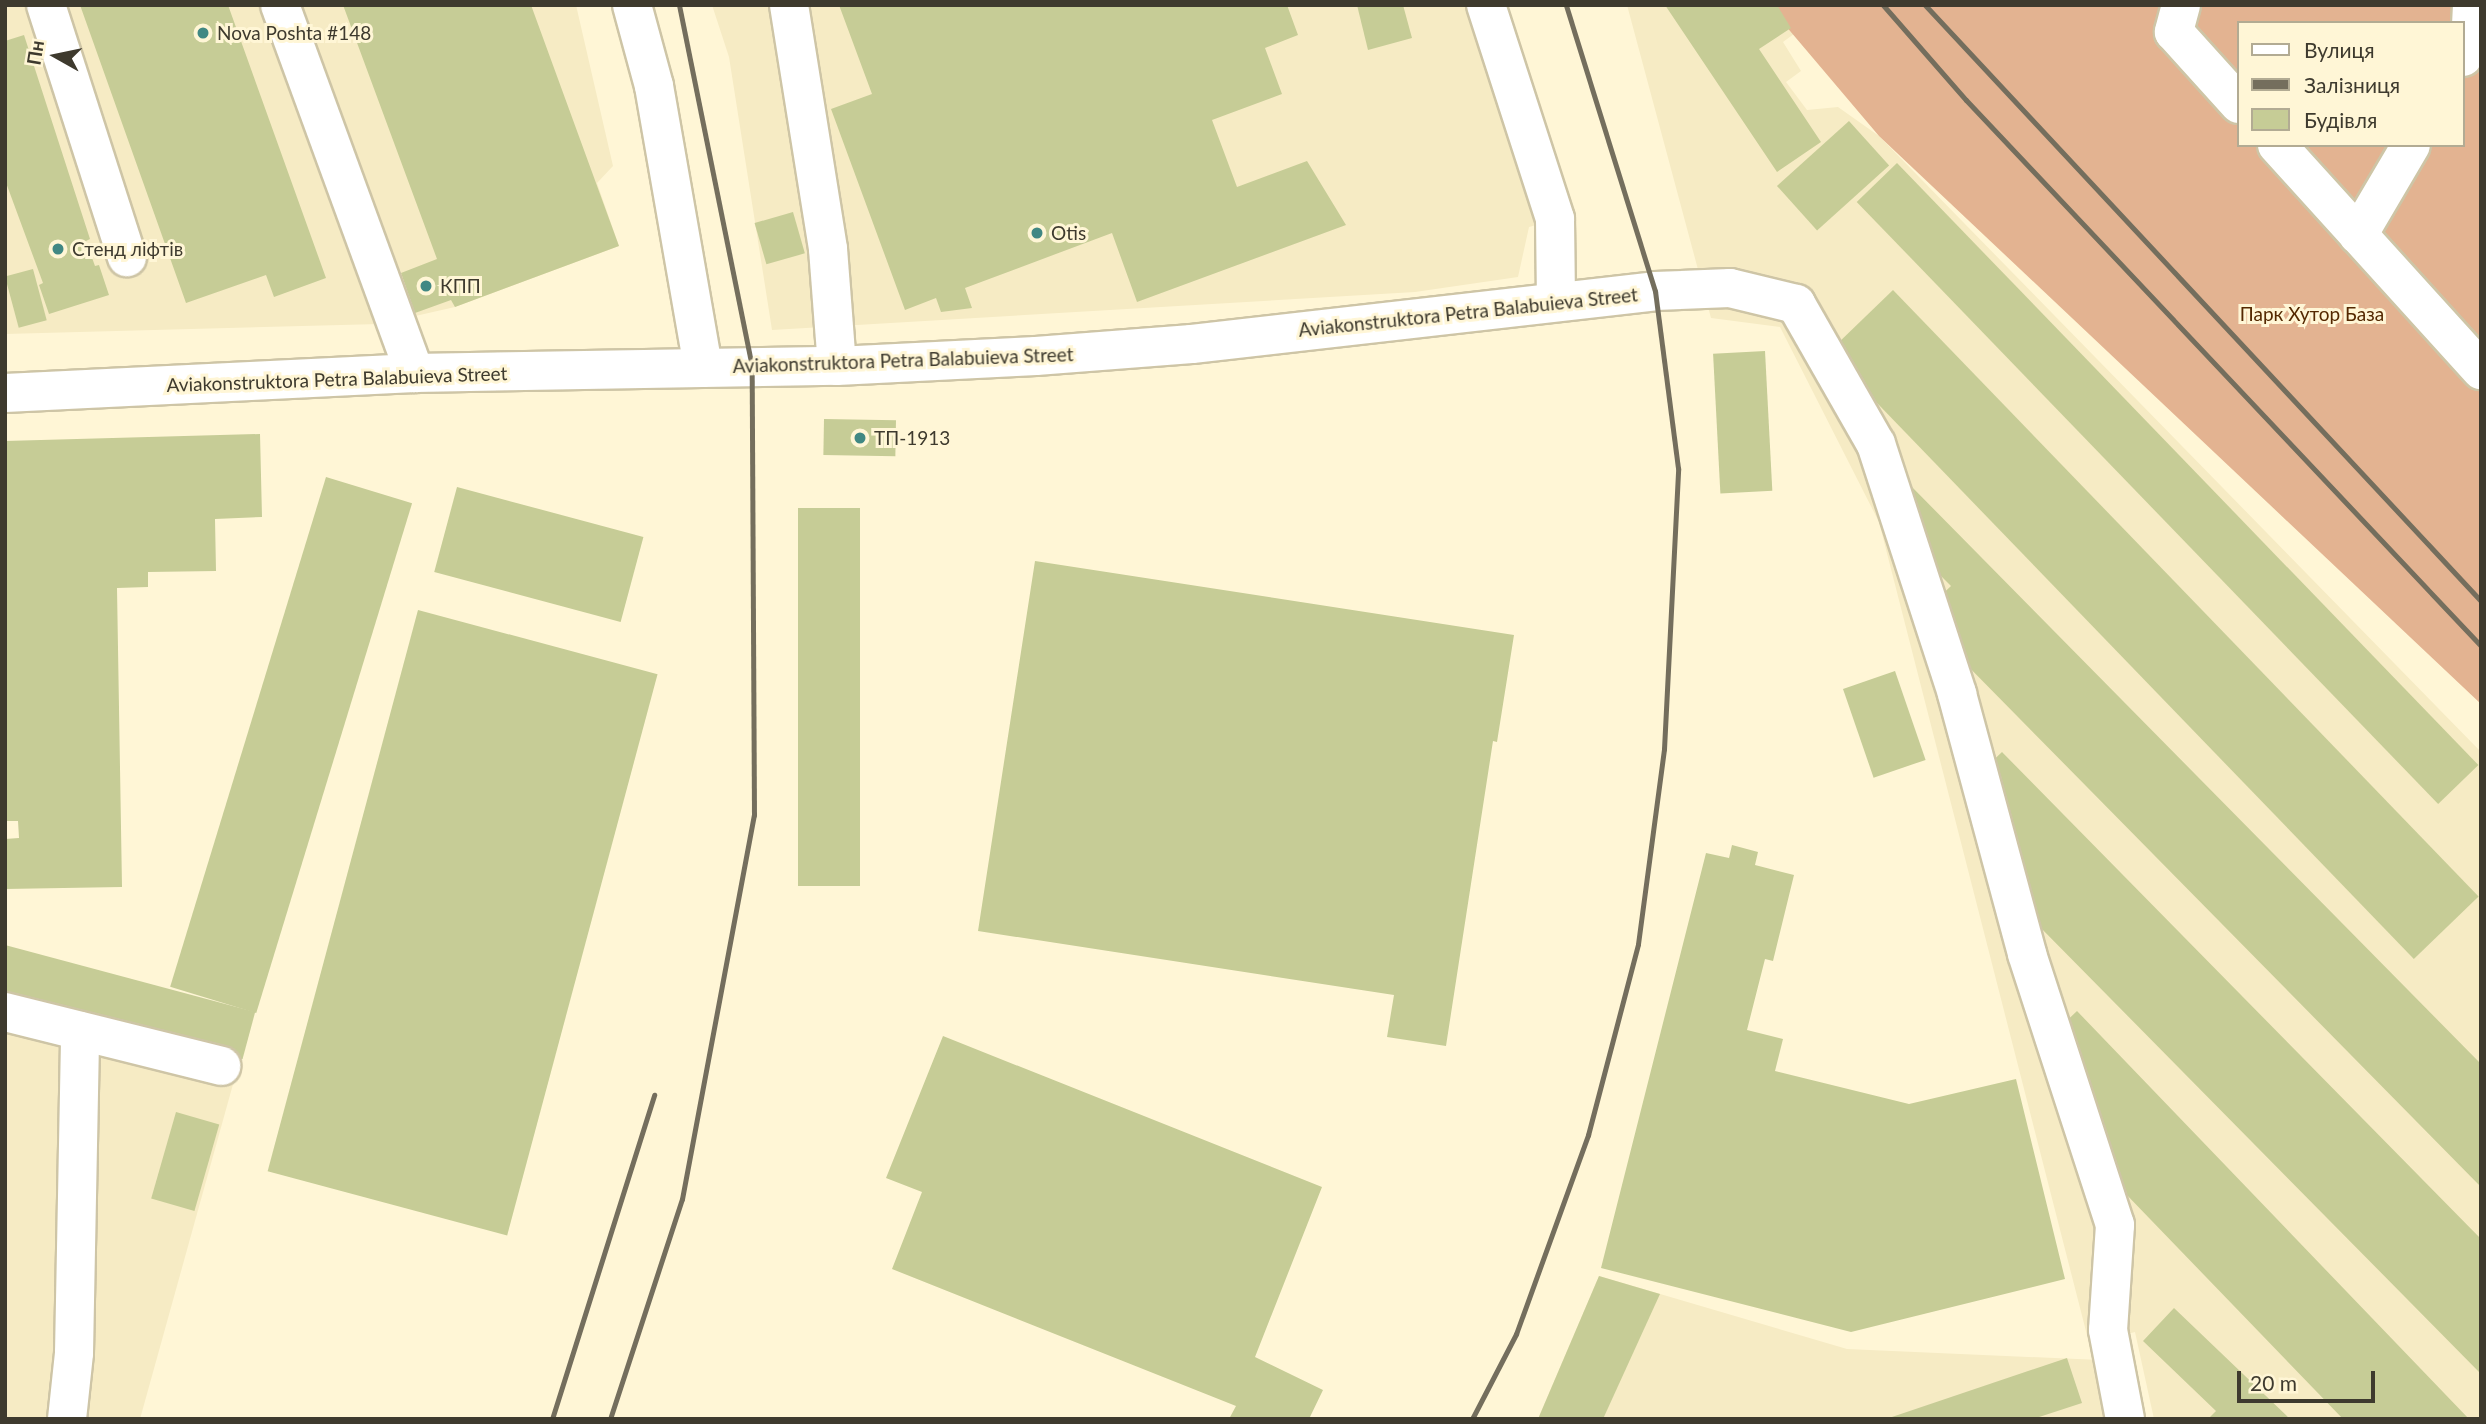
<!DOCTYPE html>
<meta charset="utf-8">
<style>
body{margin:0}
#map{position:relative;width:2486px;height:1424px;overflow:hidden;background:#fff6d6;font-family:Lato,sans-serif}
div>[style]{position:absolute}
.built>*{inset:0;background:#f6ebc4}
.forest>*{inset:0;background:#e3b391}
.building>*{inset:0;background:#c6cc96;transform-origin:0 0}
.roads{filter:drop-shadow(2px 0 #cec5a6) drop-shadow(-2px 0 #cec5a6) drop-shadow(0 2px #cec5a6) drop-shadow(0 -2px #cec5a6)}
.minor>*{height:38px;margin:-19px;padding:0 19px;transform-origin:19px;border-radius:19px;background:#fff}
.rail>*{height:5px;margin:-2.5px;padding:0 2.5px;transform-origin:2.5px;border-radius:2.5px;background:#746e5d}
.dots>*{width:19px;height:19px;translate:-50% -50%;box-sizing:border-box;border:4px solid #fff6d6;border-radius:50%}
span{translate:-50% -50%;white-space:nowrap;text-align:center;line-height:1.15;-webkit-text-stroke:6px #fff6d6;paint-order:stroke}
.poi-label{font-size:19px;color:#3e3a2e}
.left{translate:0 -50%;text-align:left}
.street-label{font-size:19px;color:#3e3a2e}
.park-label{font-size:19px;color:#542800}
.frame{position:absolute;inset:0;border:7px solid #3e3a2e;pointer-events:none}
.legend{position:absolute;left:2237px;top:21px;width:228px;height:126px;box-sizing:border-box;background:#fff6d6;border:2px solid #b2ab93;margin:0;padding:9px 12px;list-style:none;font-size:21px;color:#3e3a2e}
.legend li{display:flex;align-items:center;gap:14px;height:35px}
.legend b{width:35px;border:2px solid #b2ab93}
.north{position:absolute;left:21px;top:21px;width:70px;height:70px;-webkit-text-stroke:5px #fff6d6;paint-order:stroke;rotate:279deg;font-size:19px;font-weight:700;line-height:28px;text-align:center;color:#3e3a2e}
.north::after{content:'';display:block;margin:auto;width:24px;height:32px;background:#3e3a2e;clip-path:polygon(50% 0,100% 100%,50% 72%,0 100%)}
.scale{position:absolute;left:2237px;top:1371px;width:138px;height:32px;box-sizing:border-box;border:4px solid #3e3a2e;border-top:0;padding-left:9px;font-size:21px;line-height:24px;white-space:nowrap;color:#3e3a2e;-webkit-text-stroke:5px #fff6d6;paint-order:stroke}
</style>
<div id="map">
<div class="built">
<div style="clip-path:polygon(5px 5px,576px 5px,613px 166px,597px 183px,619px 246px,455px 307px,380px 324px,5px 334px)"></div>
<div style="clip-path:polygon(712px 5px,1506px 5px,1571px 215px,1529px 227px,1518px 277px,1415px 292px,772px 330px,729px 57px)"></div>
<div style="clip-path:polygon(1627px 5px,1786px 5px,1802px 28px,1783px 42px,1801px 71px,1786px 82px,1807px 110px,1838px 107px,1879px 136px,2481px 752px,2481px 1419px,2154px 1419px,2135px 1332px,2089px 1343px,1879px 522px,1780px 327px,1711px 318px)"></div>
<div style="clip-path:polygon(5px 994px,240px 1059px,140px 1419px,5px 1419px)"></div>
<div style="clip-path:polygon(1599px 1276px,1847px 1349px,2100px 1360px,2110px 1419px,1538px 1419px)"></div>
</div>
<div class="forest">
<div style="clip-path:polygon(evenodd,1768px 5px,2481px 5px,2481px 704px,1879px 136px,1768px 5px,2239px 23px,2463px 23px,2463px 145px,2239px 145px,2239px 23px)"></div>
</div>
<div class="building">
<div style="clip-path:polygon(80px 5px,228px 5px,326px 278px,274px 297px,266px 275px,186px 303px)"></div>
<div style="clip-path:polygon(343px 5px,531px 5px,619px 246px,455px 307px,451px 300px,415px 313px,401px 273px,437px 259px)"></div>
<div style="clip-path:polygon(839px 5px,1287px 5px,1298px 35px,1265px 48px,1282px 94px,1212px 120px,1237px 187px,1307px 161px,1346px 225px,1137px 302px,1112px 233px,965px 288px,972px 308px,941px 312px,936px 298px,905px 310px,831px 109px,872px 94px)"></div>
<div style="clip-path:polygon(1357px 5px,1403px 5px,1412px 38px,1368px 50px)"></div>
<div style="clip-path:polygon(1665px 5px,1777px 5px,1791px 28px,1759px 49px,1821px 142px,1777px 172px)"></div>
<div style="clip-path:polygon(24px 35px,90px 239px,86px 241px,95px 266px,99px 265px,109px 295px,49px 314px,39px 285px,43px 283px,5px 180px,5px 41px)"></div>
<div style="left:1849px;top:121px;width:60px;height:97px;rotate:48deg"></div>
<div style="left:1897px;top:163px;width:837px;height:56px;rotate:46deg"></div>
<div style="left:793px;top:212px;width:43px;height:40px;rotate:74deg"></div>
<div style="left:33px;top:269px;width:53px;height:29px;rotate:75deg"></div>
<div style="left:1893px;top:290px;width:843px;height:90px;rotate:46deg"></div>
<div style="left:1765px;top:351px;width:140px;height:52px;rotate:87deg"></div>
<div style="left:824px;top:419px;width:72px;height:36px;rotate:1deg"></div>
<div style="clip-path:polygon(260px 434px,262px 517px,215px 519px,216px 571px,148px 572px,148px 587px,117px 588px,122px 887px,5px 889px,5px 839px,19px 838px,18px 821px,5px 821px,5px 441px)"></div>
<div style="left:326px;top:477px;width:90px;height:533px;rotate:17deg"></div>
<div style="clip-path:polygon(1910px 485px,2481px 1064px,2481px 1187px,1955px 653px,1932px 604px,1951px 586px,1918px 553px,1898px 497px)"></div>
<div style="left:457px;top:487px;width:193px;height:88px;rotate:15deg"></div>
<div style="left:798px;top:508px;width:62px;height:378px"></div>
<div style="clip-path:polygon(1035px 561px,1514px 635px,1497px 742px,1493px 741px,1446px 1046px,1387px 1037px,1394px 995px,978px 931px)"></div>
<div style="left:418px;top:610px;width:248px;height:581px;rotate:15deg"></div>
<div style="left:1895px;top:671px;width:94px;height:55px;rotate:71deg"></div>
<div style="clip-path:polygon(2002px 752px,2481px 1239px,2481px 1374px,2035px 922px,2001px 840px,2013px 827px,1982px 771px)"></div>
<div style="clip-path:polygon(1732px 845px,1758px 852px,1755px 865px,1794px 875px,1773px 961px,1765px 959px,1747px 1030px,1783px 1039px,1775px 1071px,1909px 1104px,2016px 1079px,2065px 1279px,1851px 1332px,1601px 1268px,1706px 853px,1729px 858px)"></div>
<div style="left:5px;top:945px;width:259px;height:49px;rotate:15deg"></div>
<div style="clip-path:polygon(2077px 1011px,2469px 1419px,2343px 1419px,2123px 1191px,2083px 1120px,2097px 1107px,2055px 1032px)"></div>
<div style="clip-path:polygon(943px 1036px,1322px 1187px,1255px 1357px,1323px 1390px,1309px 1419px,1229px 1419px,1236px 1406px,892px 1269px,922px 1192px,886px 1178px)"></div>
<div style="left:176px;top:1112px;width:45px;height:90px;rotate:16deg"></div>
<div style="clip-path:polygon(1599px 1276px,1660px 1294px,1603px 1419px,1538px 1419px)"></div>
<div style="clip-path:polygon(2174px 1308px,2290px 1419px,2208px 1419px,2216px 1411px,2143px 1341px)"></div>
<div style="clip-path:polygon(2067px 1358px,2082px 1403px,2033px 1419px,1886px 1419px)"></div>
</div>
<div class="roads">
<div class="minor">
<div style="left:46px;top:5px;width:265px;rotate:72.2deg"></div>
<div style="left:280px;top:5px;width:392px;rotate:69.9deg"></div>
<div style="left:632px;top:5px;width:84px;rotate:74.8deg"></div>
<div style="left:654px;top:86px;width:286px;rotate:80.1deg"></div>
<div style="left:789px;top:5px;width:247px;rotate:80.9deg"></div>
<div style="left:828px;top:249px;width:117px;rotate:85.6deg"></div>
<div style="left:1486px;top:5px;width:225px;rotate:72.1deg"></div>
<div style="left:1555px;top:219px;width:83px;rotate:89.3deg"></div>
<div style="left:2181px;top:5px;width:28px;rotate:105deg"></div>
<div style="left:2174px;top:32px;width:97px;rotate:47.9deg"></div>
<div style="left:2463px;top:57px;width:14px;rotate:-60deg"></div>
<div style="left:2470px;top:45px;width:40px;rotate:-87.1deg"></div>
<div style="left:2277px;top:145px;width:304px;rotate:47.8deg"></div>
<div style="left:2358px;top:235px;width:104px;rotate:-59.5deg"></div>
<div style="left:5px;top:393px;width:410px;rotate:-2.8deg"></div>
<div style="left:415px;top:373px;width:422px;rotate:-1deg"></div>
<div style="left:837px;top:366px;width:199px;rotate:-2.9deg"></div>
<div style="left:1036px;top:356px;width:156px;rotate:-4.4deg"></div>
<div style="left:1192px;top:344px;width:466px;rotate:-6.5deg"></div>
<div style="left:1655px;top:291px;width:75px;rotate:-2.3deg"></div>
<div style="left:1730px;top:288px;width:68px;rotate:13.6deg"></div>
<div style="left:1796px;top:304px;width:161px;rotate:60.3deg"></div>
<div style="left:1876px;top:444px;width:263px;rotate:72deg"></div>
<div style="left:1957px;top:694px;width:269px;rotate:74.9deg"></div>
<div style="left:2027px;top:954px;width:285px;rotate:72deg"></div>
<div style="left:2115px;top:1225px;width:105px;rotate:93.8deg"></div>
<div style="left:2108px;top:1330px;width:91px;rotate:79.2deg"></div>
<div style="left:5px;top:1012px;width:223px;rotate:14deg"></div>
<div style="left:67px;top:1419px;width:66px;rotate:-83.9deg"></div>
<div style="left:74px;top:1353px;width:322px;rotate:-88.9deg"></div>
</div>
</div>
<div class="rail">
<div style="left:1883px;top:5px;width:126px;rotate:48.9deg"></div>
<div style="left:1966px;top:100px;width:751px;rotate:46.67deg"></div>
<div style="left:1925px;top:5px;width:815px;rotate:46.99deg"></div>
<div style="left:552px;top:1419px;width:340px;rotate:-72.5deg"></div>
<div style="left:610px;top:1419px;width:231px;rotate:-71.9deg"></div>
<div style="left:682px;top:1199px;width:391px;rotate:-79.4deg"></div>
<div style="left:754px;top:815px;width:448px;rotate:-90.3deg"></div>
<div style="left:752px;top:367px;width:369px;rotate:-101.4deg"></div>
<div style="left:1472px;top:1419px;width:96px;rotate:-62.6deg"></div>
<div style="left:1516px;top:1334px;width:212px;rotate:-70.1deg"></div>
<div style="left:1588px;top:1135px;width:197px;rotate:-75.3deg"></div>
<div style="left:1638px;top:944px;width:197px;rotate:-82.4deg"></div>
<div style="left:1664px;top:749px;width:281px;rotate:-87.1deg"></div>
<div style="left:1678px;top:468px;width:178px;rotate:-97.4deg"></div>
<div style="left:1655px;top:291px;width:300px;rotate:-107.3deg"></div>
</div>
<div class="dots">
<div style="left:203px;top:33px;background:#418883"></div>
<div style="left:1037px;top:233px;background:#418883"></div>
<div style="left:58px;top:249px;background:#418883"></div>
<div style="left:426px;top:286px;background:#418883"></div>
<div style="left:860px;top:438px;background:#418883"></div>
</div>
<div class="poi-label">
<span class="left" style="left:217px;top:33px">Nova Poshta #148</span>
<span class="left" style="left:1051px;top:233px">Otis</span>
<span class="left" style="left:72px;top:249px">Стенд ліфтів</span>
<span class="left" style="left:440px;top:286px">КПП</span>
<span class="left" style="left:874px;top:438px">ТП-1913</span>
</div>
<div class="street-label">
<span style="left:1468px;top:312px;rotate:-6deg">Aviakonstruktora Petra Balabuieva Street</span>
<span style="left:903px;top:360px;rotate:-2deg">Aviakonstruktora Petra Balabuieva Street</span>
<span style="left:337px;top:379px;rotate:-2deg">Aviakonstruktora Petra Balabuieva Street</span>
</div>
<div class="park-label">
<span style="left:2312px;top:314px">Парк Хутор База</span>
</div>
<div class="frame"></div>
<ul class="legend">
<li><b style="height:9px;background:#fff"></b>Вулиця</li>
<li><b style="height:9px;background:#746e5d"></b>Залізниця</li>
<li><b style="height:19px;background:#c6cc96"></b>Будівля</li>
</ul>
<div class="north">Пн</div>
<div class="scale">20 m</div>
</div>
